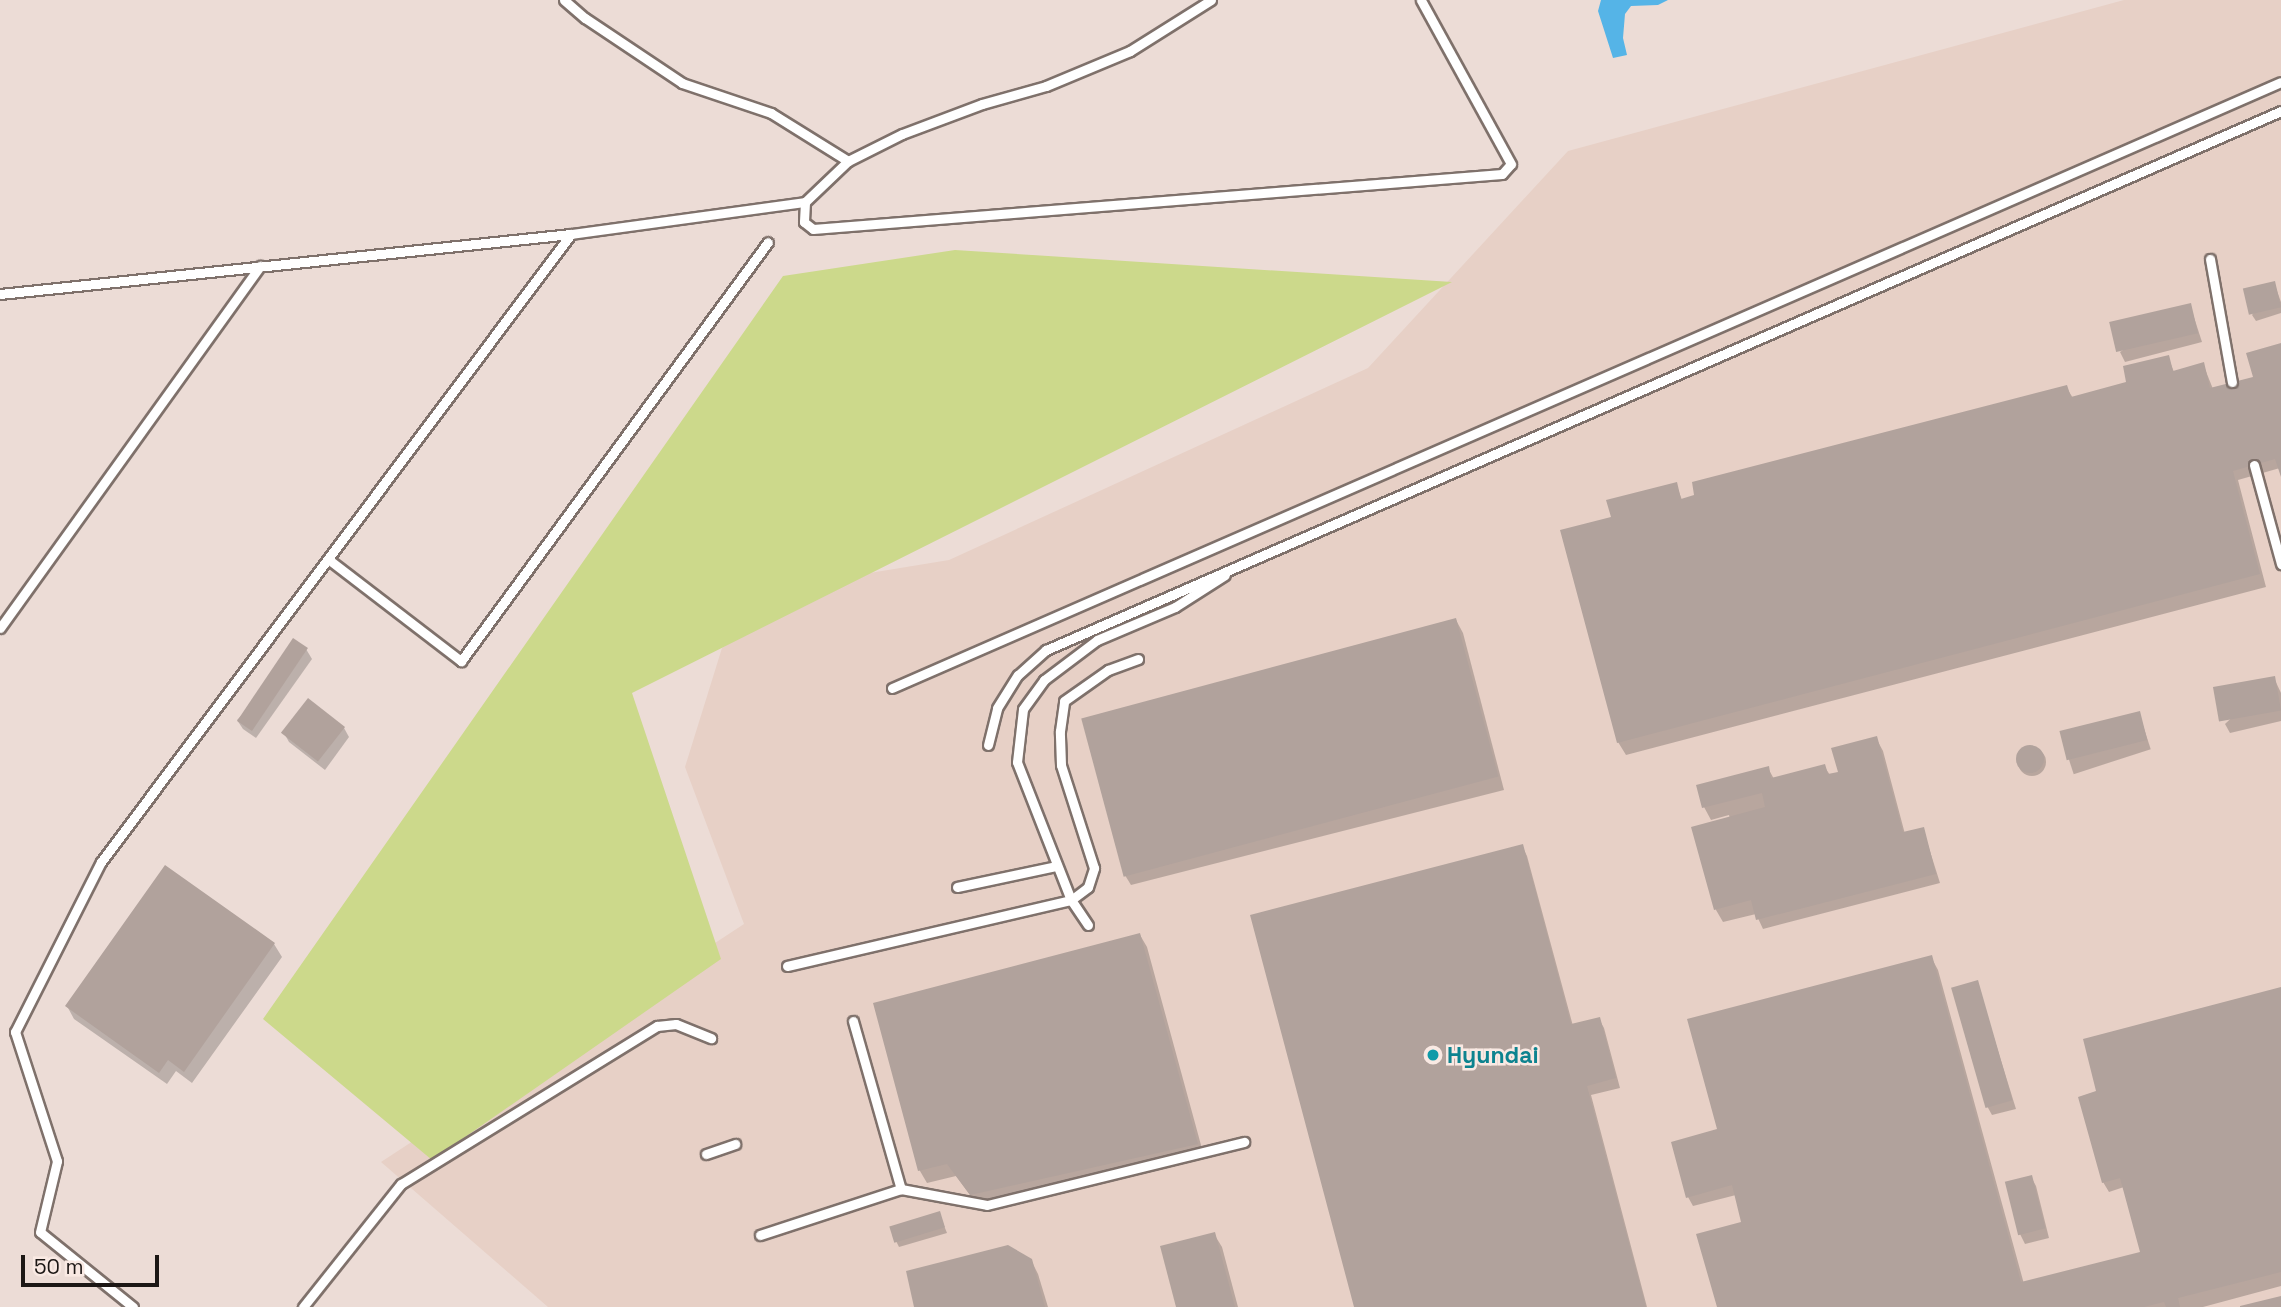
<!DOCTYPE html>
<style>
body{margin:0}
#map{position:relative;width:2281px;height:1307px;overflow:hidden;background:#ecdcd6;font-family:"Space Grotesk",sans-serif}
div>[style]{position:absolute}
.built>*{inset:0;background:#e7d0c6}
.green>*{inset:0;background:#ccd98b}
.water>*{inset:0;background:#55b4e7}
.shadow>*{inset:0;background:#0003;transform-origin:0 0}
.round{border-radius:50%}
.building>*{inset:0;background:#b1a29c;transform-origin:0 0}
.roads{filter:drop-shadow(2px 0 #7f716b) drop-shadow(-2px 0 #7f716b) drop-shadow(0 2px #7f716b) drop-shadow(0 -2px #7f716b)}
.lane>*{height:9px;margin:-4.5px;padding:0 4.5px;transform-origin:4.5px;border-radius:4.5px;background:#fff}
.dots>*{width:19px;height:19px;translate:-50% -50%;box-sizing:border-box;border:4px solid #f9e9e3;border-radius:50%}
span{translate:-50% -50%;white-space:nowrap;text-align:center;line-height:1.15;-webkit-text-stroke:5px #f9e9e3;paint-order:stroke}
.culture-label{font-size:23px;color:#0d838f;font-weight:700}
.left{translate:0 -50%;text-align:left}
.scale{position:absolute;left:21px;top:1255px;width:138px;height:32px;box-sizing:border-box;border:4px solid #1c1715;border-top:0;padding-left:9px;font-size:21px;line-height:24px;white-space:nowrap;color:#1c1715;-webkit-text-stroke:5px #f9e9e3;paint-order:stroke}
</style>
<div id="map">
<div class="built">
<div style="clip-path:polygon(2124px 0,2281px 0,2281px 1307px,548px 1307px,381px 1162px,744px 924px,685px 767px,722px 648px,827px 580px,949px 560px,1368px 368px,1568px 151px)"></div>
</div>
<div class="green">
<div style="clip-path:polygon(955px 250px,1452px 282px,632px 693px,721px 959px,432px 1160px,263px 1019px,783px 276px)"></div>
</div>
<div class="water">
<div style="clip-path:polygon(1601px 0,1668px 0,1658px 5px,1631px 6px,1625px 14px,1623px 38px,1627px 55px,1613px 58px,1598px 11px)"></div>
</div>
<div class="shadow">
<div style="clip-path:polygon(2274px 283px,2281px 302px,2281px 313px,2256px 321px,2252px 315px)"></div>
<div style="clip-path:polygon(2190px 305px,2202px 342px,2125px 362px,2120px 352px)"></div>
<div style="clip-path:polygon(2281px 345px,2281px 473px,2280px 468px,2238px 480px,2266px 587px,1626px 755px,1618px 742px,1613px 518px,1676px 484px,1682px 500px,2066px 387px,2073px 398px,2130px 384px,2168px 357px,2174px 372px,2203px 364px,2213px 389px,2252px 379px)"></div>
<div style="clip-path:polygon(1456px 620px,1463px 633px,1504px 790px,1131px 885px,1123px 872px)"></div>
<div style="clip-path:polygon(306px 649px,312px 659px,256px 738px,243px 729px,237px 720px)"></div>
<div style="clip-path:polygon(2274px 678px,2281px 693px,2281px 721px,2230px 733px,2225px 724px)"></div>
<div style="left:2139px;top:713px;width:38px;height:81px;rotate:72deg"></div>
<div style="clip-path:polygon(344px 728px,349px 737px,325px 770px,289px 742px,284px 733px)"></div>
<div style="clip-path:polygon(1876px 738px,1883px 751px,1905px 834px,1923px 829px,1940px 883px,1763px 929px,1756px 914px,1723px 922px,1716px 910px,1694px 829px,1730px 819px,1729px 815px,1711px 820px,1704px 807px,1768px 768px,1774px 779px,1824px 766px,1830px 775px,1840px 773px)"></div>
<div class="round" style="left:2018px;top:748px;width:28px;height:28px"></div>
<div style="clip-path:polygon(1522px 846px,1527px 856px,1573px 1026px,1599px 1019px,1604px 1028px,1620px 1088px,1591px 1095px,1647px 1307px,1355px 1307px)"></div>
<div style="clip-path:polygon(166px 867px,274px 944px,282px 957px,192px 1083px,176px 1071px,167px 1084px,74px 1019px,67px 1006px)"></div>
<div style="clip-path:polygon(1140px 935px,1147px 947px,1204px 1156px,979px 1207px,956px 1176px,927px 1183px,920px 1171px,875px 1005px)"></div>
<div style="clip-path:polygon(1931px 957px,1938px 970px,2024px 1284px,2142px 1253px,2124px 1187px,2109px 1192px,2103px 1182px,2095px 1093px,2281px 989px,2281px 1286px,2203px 1307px,1718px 1307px,1743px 1223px,1736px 1195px,1693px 1206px,1688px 1197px,1719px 1131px)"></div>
<div style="clip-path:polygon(1977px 983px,2016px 1109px,1992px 1115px,1987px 1106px)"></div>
<div style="clip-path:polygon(2031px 1177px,2036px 1186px,2049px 1238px,2025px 1244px,2020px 1234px)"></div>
<div style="clip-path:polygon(939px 1213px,947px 1233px,899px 1247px,896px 1241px)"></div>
<div style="clip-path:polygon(1214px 1234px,1222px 1247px,1238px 1307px,1178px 1307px)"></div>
<div style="clip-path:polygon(1031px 1260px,1038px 1274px,1048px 1307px,916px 1307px)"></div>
</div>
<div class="building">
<div style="left:2275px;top:281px;width:27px;height:33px;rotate:77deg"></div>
<div style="left:2191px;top:303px;width:31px;height:84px;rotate:77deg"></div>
<div style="clip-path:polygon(2281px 343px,2281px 477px,2275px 459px,2233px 471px,2260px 574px,1617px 743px,1560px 530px,1611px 517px,1606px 500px,1677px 482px,1681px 499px,1694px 495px,1692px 482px,2067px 385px,2071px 397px,2126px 382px,2123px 366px,2169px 355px,2173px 371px,2204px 362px,2210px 388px,2253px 377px,2246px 353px)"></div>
<div style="left:1456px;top:618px;width:164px;height:388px;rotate:75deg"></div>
<div style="left:293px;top:638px;width:18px;height:100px;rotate:34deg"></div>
<div style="left:2275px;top:676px;width:35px;height:63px;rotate:80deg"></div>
<div style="left:308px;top:698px;width:47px;height:44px;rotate:38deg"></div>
<div style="left:2140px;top:711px;width:30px;height:83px;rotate:76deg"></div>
<div style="clip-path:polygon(1877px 736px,1903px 832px,1924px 827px,1936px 874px,1756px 920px,1751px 900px,1714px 910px,1691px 827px,1765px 807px,1762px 793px,1702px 808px,1696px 785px,1769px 766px,1771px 778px,1825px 764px,1828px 774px,1838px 772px,1831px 748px)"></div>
<div class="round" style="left:2016px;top:745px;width:28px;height:28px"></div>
<div style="clip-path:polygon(1523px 844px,1571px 1024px,1600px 1017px,1616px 1078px,1587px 1086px,1646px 1307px,1354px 1307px,1250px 915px)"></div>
<div style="clip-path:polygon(165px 865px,275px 943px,184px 1072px,168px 1060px,159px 1073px,65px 1006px)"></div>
<div style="clip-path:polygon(1140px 933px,1198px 1144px,970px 1195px,947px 1164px,918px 1171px,873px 1003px)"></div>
<div style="clip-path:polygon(1932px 955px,2021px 1282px,2140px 1252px,2120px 1178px,2102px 1183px,2078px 1097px,2096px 1091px,2083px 1039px,2281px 987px,2281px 1272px,2178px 1298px,2180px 1307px,2166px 1307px,2164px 1302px,2144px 1307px,1717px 1307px,1696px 1234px,1741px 1222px,1732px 1185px,1686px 1198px,1671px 1142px,1717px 1129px,1687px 1019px)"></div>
<div style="left:1978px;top:980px;width:125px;height:28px;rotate:74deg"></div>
<div style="left:2032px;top:1175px;width:55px;height:28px;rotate:76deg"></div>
<div style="left:940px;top:1211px;width:17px;height:53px;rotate:73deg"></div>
<div style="clip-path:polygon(1215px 1232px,1235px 1307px,1176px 1307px,1160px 1246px)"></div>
<div style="clip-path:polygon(1008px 1245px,1032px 1259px,1045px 1307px,914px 1307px,906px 1271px)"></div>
<div style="clip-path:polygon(2281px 1296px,2281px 1307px,2240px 1307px,2240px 1306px)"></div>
</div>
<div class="roads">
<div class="lane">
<div style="left:564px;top:0;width:28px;rotate:41deg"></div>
<div style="left:585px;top:18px;width:117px;rotate:33.8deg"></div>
<div style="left:682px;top:83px;width:94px;rotate:18.6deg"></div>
<div style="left:771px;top:113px;width:91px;rotate:31.9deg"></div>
<div style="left:1211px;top:0;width:96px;rotate:147.8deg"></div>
<div style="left:1130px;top:51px;width:91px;rotate:157.4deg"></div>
<div style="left:1046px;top:86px;width:66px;rotate:164.3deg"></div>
<div style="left:982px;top:104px;width:85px;rotate:159.4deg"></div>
<div style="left:902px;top:134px;width:60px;rotate:153.4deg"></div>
<div style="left:848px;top:161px;width:59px;rotate:136.4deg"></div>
<div style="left:805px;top:202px;width:20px;rotate:93deg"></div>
<div style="left:804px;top:222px;width:11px;rotate:38deg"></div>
<div style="left:813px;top:229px;width:691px;rotate:-4.56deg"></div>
<div style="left:1502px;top:174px;width:13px;rotate:-48deg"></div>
<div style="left:1511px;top:164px;width:187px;rotate:-118.8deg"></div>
<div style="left:2210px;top:259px;width:125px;rotate:79.9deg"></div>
<div style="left:0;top:294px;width:574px;rotate:-6deg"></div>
<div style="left:571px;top:234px;width:236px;rotate:-7.8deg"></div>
<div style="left:2254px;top:465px;width:103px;rotate:74.7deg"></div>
<div style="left:328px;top:559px;width:168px;rotate:37.5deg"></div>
<div style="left:461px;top:661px;width:519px;rotate:-53.77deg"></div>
<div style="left:0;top:628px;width:446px;rotate:-54.3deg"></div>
<div style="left:892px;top:688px;width:1515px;rotate:-23.57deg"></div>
<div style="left:988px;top:745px;width:38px;rotate:-76deg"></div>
<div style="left:997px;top:708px;width:39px;rotate:-58deg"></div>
<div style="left:1018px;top:675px;width:38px;rotate:-42deg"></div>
<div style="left:1046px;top:650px;width:1347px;rotate:-23.58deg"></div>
<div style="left:957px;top:887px;width:102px;rotate:-11.9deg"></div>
<div style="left:1088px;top:925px;width:30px;rotate:-124deg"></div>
<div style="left:1071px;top:900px;width:148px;rotate:-111.4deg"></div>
<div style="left:1017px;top:762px;width:53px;rotate:-83.5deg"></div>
<div style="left:1023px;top:709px;width:36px;rotate:-54deg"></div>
<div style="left:1044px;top:680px;width:66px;rotate:-37deg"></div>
<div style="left:1097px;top:640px;width:85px;rotate:-22.9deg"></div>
<div style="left:1175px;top:607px;width:59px;rotate:-32.6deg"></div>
<div style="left:787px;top:966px;width:292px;rotate:-13.1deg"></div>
<div style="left:1071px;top:900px;width:21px;rotate:-37deg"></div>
<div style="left:1088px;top:887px;width:20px;rotate:-72deg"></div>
<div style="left:1094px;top:868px;width:108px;rotate:-107.8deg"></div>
<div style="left:1061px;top:765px;width:34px;rotate:-92deg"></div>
<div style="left:1060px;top:731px;width:30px;rotate:-82deg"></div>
<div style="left:1064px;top:701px;width:54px;rotate:-35.2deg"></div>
<div style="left:1108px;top:670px;width:32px;rotate:-20deg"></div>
<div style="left:853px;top:1021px;width:175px;rotate:74.1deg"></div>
<div style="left:901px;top:1189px;width:87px;rotate:10.5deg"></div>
<div style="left:987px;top:1205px;width:265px;rotate:-13.8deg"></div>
<div style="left:706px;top:1154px;width:31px;rotate:-19deg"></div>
<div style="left:760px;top:1235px;width:148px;rotate:-18.1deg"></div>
<div style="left:133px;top:1307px;width:119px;rotate:-141.1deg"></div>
<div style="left:40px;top:1232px;width:73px;rotate:-76.5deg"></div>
<div style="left:57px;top:1161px;width:136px;rotate:-108deg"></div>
<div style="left:15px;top:1032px;width:191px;rotate:-63.2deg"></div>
<div style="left:101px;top:862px;width:784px;rotate:-53.19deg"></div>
<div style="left:303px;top:1307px;width:157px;rotate:-51.5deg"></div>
<div style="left:401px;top:1184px;width:301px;rotate:-31.7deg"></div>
<div style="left:657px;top:1026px;width:19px;rotate:-6deg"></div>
<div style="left:676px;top:1024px;width:38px;rotate:22deg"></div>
</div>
</div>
<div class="dots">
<div style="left:1433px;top:1055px;background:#0f9aa8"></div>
</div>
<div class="culture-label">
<span class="left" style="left:1447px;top:1055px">Hyundai</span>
</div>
<div class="scale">50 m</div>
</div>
